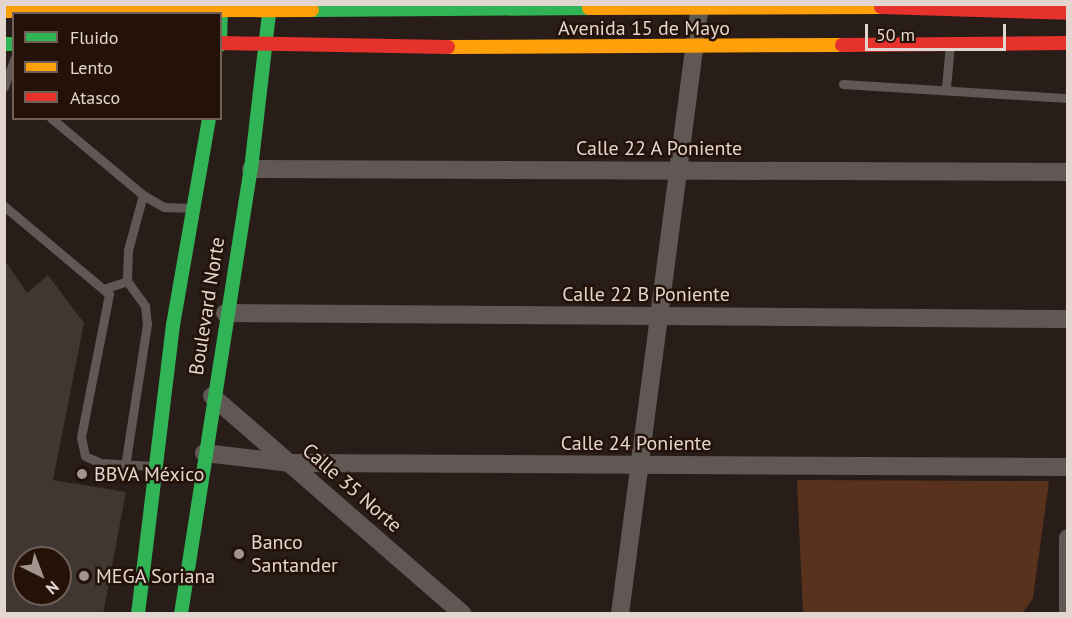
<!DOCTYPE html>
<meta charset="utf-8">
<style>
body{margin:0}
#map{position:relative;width:1072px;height:618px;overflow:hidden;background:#281d18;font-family:"PT Sans",sans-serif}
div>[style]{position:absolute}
.green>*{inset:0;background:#58321d}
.building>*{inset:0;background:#413732}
.lane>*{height:9px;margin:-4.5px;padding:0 4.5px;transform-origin:4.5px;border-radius:4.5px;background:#605854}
.street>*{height:18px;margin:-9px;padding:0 9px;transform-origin:9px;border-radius:9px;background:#605854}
.fast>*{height:14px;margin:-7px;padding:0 7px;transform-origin:7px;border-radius:7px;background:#30b455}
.slow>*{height:14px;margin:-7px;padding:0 7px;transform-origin:7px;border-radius:7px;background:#ff9f0a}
.jam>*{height:14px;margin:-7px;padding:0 7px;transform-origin:7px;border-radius:7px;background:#e5322d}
.dots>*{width:16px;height:16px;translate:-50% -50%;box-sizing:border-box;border:3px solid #241209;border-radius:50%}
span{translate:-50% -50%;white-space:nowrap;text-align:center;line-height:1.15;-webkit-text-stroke:5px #241209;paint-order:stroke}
.street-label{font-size:20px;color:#e3d5cf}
.poi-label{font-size:20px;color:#e3d5cf}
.left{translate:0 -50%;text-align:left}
.frame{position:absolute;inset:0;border:6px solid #e3d5cf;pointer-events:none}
.legend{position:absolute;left:12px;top:12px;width:210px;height:108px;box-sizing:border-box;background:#241209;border:2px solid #706058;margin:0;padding:8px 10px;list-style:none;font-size:18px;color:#e3d5cf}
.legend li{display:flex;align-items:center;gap:12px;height:30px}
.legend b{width:30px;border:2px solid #706058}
.north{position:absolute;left:12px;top:546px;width:60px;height:60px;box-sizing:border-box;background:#241209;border:2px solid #706058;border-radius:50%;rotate:138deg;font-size:16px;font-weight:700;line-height:24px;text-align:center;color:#e3d5cf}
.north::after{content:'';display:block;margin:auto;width:21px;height:27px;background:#a2958f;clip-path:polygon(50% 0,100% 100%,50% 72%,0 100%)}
.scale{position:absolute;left:865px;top:24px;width:141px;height:27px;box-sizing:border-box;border:3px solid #e3d5cf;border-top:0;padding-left:8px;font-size:18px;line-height:21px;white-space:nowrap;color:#e3d5cf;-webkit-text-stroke:4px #241209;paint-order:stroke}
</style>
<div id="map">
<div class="green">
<div style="clip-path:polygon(797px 480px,1049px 481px,1033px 598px,1023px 613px,803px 613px)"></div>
</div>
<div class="building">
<div style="clip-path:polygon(evenodd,4px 259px,27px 293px,48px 275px,84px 323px,53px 480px,126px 492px,103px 614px,4px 614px,4px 259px,24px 558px,60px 558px,60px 594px,24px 594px,24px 558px)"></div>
</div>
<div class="lane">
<div style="left:843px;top:84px;width:225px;rotate:3.6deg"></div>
<div style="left:4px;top:87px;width:30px;rotate:-70deg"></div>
<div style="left:946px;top:87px;width:42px;rotate:-84.6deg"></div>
<div style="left:51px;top:118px;width:120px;rotate:39.9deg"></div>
<div style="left:143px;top:195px;width:57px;rotate:105.3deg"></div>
<div style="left:128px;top:250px;width:31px;rotate:92deg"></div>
<div style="left:127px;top:281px;width:31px;rotate:54deg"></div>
<div style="left:145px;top:306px;width:18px;rotate:84deg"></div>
<div style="left:147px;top:324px;width:144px;rotate:98.8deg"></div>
<div style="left:143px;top:195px;width:24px;rotate:30deg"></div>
<div style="left:164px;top:207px;width:27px;rotate:2deg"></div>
<div style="left:4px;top:206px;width:137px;rotate:40deg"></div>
<div style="left:109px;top:294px;width:146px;rotate:101.1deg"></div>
<div style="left:81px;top:437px;width:19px;rotate:78deg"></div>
<div style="left:85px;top:456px;width:17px;rotate:24deg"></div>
<div style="left:101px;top:463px;width:52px;rotate:3.3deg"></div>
<div style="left:106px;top:288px;width:22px;rotate:-18deg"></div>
</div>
<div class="street">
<div style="left:251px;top:169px;width:817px;rotate:0.21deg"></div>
<div style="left:225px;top:313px;width:843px;rotate:0.41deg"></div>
<div style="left:212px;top:396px;width:332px;rotate:41deg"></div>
<div style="left:204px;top:453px;width:87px;rotate:6.6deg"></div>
<div style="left:290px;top:463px;width:778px;rotate:0.29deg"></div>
<div style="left:1068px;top:538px;width:73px;rotate:90deg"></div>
<div style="left:620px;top:614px;width:615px;rotate:-82.53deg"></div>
</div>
<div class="fast">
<div style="left:312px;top:10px;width:277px;rotate:-0.4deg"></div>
<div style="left:4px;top:44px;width:10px"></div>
<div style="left:220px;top:45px;width:41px;rotate:-88.6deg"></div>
<div style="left:138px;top:614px;width:291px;rotate:-83.1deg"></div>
<div style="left:173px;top:325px;width:210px;rotate:-80.1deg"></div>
<div style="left:181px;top:614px;width:450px;rotate:-81.1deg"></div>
<div style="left:251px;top:169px;width:166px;rotate:-83.4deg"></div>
</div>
<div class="slow">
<div style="left:589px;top:8px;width:292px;rotate:-0.2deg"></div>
<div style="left:4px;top:11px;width:308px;rotate:-0.2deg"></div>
<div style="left:448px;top:47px;width:394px;rotate:-0.3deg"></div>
</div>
<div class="jam">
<div style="left:881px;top:7px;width:187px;rotate:1.8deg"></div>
<div style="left:220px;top:43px;width:228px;rotate:1deg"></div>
<div style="left:842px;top:45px;width:226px;rotate:-0.5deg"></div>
</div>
<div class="dots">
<div style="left:82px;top:474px;background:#a2958f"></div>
<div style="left:239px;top:554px;background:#a2958f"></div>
<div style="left:84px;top:576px;background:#a2958f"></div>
</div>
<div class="street-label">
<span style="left:644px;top:28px">Avenida 15 de Mayo</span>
<span style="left:659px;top:148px">Calle 22 A Poniente</span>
<span style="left:646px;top:294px">Calle 22 B Poniente</span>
<span style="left:207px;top:306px;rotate:-81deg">Boulevard Norte</span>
<span style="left:636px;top:443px">Calle 24 Poniente</span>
<span style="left:352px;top:488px;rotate:41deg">Calle 35 Norte</span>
</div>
<div class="poi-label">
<span class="left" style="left:94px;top:474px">BBVA México</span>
<span class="left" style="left:251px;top:554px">Banco<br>Santander</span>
<span class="left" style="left:96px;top:576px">MEGA Soriana</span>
</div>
<div class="frame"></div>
<ul class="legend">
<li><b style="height:8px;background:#30b455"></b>Fluido</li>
<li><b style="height:8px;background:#ff9f0a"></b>Lento</li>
<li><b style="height:8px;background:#e5322d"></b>Atasco</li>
</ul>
<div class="north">N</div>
<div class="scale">50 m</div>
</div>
